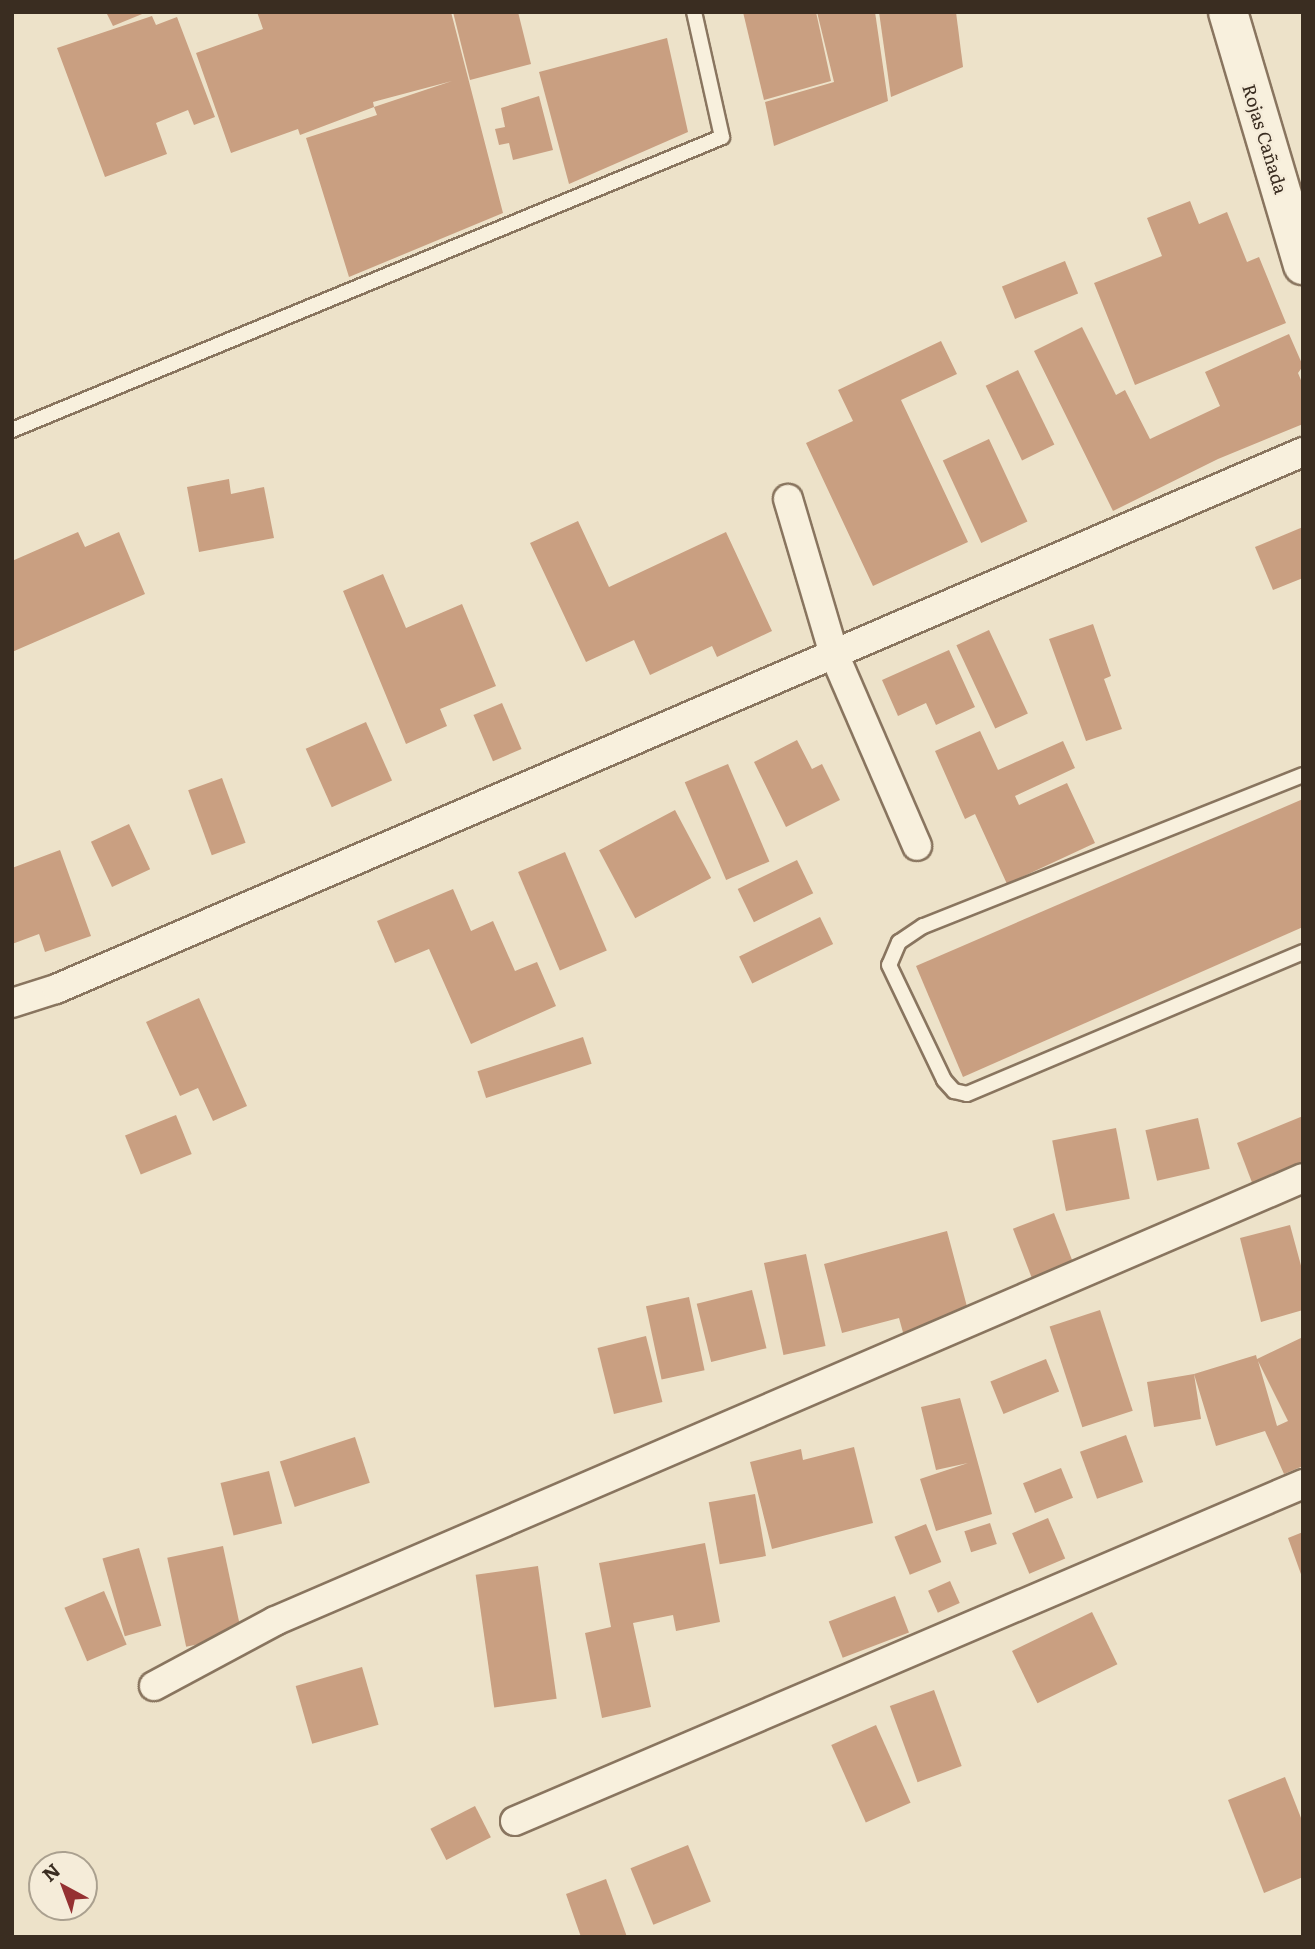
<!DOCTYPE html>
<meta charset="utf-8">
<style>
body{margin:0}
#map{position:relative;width:1315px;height:1949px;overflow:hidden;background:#ede2c9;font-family:Literata,serif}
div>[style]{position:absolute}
.building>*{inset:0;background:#c99f81;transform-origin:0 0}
.roads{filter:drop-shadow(2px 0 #89755f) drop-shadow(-2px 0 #89755f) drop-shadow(0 2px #89755f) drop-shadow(0 -2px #89755f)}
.service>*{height:14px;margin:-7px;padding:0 7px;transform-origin:7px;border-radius:7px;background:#f8f0dd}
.minor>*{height:28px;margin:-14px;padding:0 14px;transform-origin:14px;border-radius:14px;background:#f8f0dd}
.secondary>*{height:38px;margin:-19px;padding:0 19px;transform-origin:19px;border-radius:19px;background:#f8f0dd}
span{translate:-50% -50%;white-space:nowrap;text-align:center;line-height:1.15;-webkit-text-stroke:5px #f5ecd9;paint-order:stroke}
.street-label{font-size:18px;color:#3a2d21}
.frame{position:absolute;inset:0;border:14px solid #3a2d21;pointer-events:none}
.north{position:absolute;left:28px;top:1851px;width:70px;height:70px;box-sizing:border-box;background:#f5ecd9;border:2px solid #aaa08f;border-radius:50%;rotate:319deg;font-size:19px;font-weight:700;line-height:28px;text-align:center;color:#3a2d21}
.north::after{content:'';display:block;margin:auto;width:24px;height:32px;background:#953132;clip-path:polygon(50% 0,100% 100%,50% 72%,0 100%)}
</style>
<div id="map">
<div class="building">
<div style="clip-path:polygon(106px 12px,147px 12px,113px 26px)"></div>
<div style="clip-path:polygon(257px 12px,451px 12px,503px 213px,349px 277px,306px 138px,377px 115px,374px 107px,452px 81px,373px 102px,374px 107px,300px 135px,298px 129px,231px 153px,196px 53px,263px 29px)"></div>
<div style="clip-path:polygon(453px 12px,518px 12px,531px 64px,470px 80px)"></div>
<div style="clip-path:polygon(743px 12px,816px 12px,831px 81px,764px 100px)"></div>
<div style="clip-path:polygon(817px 12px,875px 12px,888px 101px,774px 146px,765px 102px,834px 82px)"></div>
<div style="clip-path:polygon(879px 12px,956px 12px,963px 67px,891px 97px)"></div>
<div style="clip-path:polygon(152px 16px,156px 25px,177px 17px,215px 117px,194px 125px,188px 110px,156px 123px,167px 154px,105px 177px,57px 48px)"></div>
<div style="clip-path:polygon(667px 38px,688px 132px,569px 184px,539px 72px)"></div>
<div style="clip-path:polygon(539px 96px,553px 150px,513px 160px,509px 143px,499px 145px,495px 129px,505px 127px,501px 108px)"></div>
<div style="clip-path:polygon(1190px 201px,1199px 224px,1227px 212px,1247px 262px,1259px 257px,1286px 323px,1135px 385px,1094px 283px,1162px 256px,1147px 218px)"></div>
<div style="left:1065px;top:261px;width:35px;height:68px;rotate:68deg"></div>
<div style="clip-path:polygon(1082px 327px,1116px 395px,1125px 390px,1150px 439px,1220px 406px,1205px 372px,1289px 334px,1303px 366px,1298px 373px,1303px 385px,1303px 424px,1218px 459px,1113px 511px,1034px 351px)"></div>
<div style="clip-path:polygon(941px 341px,957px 374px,901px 400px,968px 542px,873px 586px,806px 443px,853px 421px,838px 390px)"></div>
<div style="left:1018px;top:370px;width:83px;height:36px;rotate:64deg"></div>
<div style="left:989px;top:439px;width:91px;height:51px;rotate:65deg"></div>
<div style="clip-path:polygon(229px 479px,231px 494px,264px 487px,274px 538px,199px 552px,187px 487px)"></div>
<div style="clip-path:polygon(578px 521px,609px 587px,726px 532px,772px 631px,717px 657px,712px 646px,650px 675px,634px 640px,586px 662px,530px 543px)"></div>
<div style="clip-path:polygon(1303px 527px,1303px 578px,1273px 590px,1255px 547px)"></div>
<div style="clip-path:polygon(78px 532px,85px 547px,119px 532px,145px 594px,12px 652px,12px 561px)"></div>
<div style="clip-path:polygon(383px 574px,406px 628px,462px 604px,496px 686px,440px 709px,447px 726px,406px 744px,343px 591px)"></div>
<div style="clip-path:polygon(1093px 624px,1111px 676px,1104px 679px,1122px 729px,1086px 741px,1049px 639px)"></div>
<div style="left:989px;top:630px;width:92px;height:36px;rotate:65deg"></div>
<div style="clip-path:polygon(949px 650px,975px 707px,936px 725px,926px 703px,898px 716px,882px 680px)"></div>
<div style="left:502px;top:703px;width:50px;height:31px;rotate:67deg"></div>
<div style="left:366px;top:722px;width:64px;height:66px;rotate:66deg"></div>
<div style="clip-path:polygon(980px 731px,998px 770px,1063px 741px,1075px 768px,1015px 796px,1019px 805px,1067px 783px,1095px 843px,1007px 884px,975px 814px,965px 819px,935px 751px)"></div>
<div style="clip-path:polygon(797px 740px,812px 769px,822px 764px,840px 800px,786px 827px,754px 762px)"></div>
<div style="left:728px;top:764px;width:106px;height:47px;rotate:67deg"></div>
<div style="left:222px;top:778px;width:69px;height:36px;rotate:70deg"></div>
<div style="clip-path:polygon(1303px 799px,1303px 927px,963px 1077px,916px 966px)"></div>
<div style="left:675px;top:810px;width:77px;height:86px;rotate:62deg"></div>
<div style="left:129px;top:824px;width:50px;height:42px;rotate:65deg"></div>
<div style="clip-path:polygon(60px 850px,91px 936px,45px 952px,39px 934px,12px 944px,12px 868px)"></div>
<div style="left:565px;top:852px;width:107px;height:51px;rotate:67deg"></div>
<div style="left:797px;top:860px;width:37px;height:66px;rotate:64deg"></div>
<div style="clip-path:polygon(453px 889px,471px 931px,493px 921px,515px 971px,537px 962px,556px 1006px,471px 1044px,429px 949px,395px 963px,377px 921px)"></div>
<div style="left:820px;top:917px;width:30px;height:90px;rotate:64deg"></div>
<div style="clip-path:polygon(199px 998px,247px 1106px,213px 1121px,198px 1088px,180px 1096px,146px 1022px)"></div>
<div style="left:583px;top:1037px;width:28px;height:111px;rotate:72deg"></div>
<div style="left:176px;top:1115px;width:42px;height:55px;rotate:68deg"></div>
<div style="clip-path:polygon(1303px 1116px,1303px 1175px,1256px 1193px,1237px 1143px)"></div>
<div style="left:1198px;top:1118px;width:52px;height:54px;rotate:77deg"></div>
<div style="left:1116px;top:1128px;width:72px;height:65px;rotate:79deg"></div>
<div style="left:1054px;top:1213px;width:59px;height:44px;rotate:69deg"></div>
<div style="clip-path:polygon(1290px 1225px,1303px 1273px,1303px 1310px,1261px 1322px,1240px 1238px)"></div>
<div style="clip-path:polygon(947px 1231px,970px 1318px,904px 1336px,899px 1318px,842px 1333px,824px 1264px)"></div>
<div style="left:806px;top:1254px;width:94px;height:43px;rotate:78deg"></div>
<div style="left:752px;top:1290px;width:60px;height:57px;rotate:76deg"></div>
<div style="left:689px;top:1297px;width:75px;height:44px;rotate:78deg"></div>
<div style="left:1100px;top:1310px;width:106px;height:53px;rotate:72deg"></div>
<div style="left:646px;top:1336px;width:68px;height:50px;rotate:76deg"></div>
<div style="clip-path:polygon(evenodd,1303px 1337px,1303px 1466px,1284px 1474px,1265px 1431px,1216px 1446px,1194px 1374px,1201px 1419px,1154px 1427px,1147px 1382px,1194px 1374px,1256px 1355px,1257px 1359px,1303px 1337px,1258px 1361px,1288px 1421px,1277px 1426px,1258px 1361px)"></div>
<div style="left:1046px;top:1359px;width:35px;height:60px;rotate:68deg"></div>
<div style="clip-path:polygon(960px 1398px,992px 1514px,936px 1531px,920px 1479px,968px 1463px,936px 1470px,921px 1407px)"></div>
<div style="left:1126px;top:1435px;width:50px;height:49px;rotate:70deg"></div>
<div style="left:355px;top:1437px;width:48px;height:79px;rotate:72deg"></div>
<div style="clip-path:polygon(854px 1447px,873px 1523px,772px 1549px,750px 1462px,801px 1449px,803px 1460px)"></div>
<div style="left:1061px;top:1468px;width:32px;height:41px;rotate:68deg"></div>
<div style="left:269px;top:1471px;width:54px;height:50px;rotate:76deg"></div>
<div style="left:755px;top:1494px;width:63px;height:47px;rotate:80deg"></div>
<div style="left:1048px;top:1518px;width:44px;height:39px;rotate:67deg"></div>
<div style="left:990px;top:1523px;width:22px;height:27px;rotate:72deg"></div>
<div style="left:926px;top:1524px;width:41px;height:34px;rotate:68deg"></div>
<div style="clip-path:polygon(1303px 1532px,1303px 1577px,1302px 1577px,1288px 1538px)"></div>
<div style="clip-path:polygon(705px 1543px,720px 1622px,676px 1631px,673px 1615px,633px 1623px,651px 1707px,602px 1718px,585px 1633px,611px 1627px,599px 1563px)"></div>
<div style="left:223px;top:1546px;width:91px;height:57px;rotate:78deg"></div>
<div style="left:139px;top:1548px;width:81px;height:38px;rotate:74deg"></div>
<div style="left:538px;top:1566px;width:134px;height:63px;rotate:82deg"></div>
<div style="left:950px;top:1581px;width:24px;height:24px;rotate:66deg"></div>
<div style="left:104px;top:1591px;width:58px;height:43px;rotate:67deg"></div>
<div style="left:895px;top:1596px;width:39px;height:71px;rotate:69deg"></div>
<div style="left:1092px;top:1612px;width:58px;height:89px;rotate:64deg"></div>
<div style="left:362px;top:1667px;width:60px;height:69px;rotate:74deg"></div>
<div style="left:934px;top:1690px;width:81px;height:47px;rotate:70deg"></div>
<div style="left:876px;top:1725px;width:85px;height:49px;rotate:66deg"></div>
<div style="clip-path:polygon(1285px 1777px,1303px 1823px,1303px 1877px,1264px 1893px,1228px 1800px)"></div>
<div style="left:475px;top:1806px;width:35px;height:50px;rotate:63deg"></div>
<div style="left:688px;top:1845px;width:61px;height:62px;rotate:68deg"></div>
<div style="clip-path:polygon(606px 1879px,627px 1937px,581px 1937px,566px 1894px)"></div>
</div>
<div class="roads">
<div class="service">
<div style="left:12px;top:430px;width:768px;rotate:-22.42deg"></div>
<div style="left:722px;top:137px;width:128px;rotate:-102.6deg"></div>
<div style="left:1303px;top:775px;width:409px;rotate:158.3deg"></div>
<div style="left:923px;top:926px;width:29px;rotate:146deg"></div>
<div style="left:899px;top:942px;width:25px;rotate:113deg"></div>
<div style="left:889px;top:965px;width:127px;rotate:64.4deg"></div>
<div style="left:944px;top:1080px;width:15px;rotate:48deg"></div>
<div style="left:954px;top:1091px;width:13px;rotate:13deg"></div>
<div style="left:967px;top:1094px;width:365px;rotate:-22.9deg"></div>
</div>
<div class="minor">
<div style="left:788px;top:499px;width:162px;rotate:73.5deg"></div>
<div style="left:834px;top:654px;width:209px;rotate:66.6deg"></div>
<div style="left:12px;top:1003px;width:46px;rotate:-17.7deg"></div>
<div style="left:56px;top:989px;width:1358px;rotate:-23.3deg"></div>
<div style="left:154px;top:1686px;width:137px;rotate:-28.2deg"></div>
<div style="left:275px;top:1621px;width:1119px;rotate:-23.31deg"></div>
<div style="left:515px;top:1821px;width:857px;rotate:-23.15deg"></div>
</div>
<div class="secondary">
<div style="left:1228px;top:12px;width:264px;rotate:73.5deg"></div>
</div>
</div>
<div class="street-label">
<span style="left:1265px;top:139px;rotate:73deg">Rojas Cañada</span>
</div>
<div class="frame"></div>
<div class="north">N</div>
</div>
